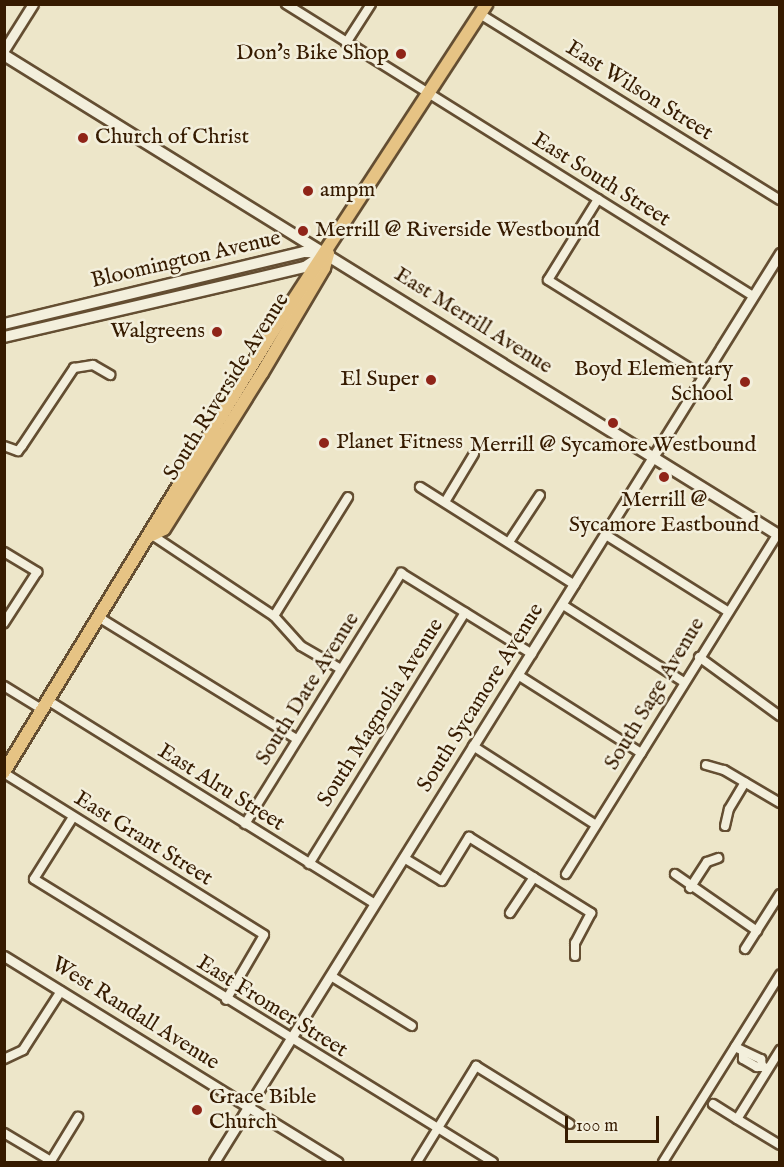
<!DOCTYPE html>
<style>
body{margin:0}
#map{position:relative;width:784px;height:1167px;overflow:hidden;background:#ede6c9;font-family:"IM FELL English",serif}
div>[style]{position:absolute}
.roads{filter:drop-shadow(2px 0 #644e32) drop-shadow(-2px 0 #644e32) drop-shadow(0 2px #644e32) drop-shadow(0 -2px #644e32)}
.minor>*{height:8px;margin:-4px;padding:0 4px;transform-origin:4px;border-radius:4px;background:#f3efdc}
.tertiary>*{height:9px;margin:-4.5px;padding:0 4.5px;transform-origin:4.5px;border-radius:4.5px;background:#f3efdc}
.secondary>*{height:10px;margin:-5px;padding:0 5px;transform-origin:5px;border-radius:5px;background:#f3efdc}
.primary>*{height:12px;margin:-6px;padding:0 6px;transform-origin:6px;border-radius:6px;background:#e6c384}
.dots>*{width:16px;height:16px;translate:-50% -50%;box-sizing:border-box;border:3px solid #f3efdc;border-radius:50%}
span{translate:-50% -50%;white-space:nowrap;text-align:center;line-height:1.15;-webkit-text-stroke:5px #f3efdc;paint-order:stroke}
.poi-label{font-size:22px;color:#361b00}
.right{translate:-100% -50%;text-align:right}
.left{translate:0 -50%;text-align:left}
.street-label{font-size:22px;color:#361b00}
.frame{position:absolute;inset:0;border:6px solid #361b00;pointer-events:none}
.scale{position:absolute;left:565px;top:1116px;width:94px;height:27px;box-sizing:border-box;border:3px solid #361b00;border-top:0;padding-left:8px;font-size:18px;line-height:21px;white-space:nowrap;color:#361b00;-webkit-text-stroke:4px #f3efdc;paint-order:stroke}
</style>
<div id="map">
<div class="roads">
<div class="minor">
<div style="left:286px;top:4px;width:551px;rotate:32.02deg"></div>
<div style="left:480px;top:14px;width:353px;rotate:31.8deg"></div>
<div style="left:346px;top:43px;width:46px;rotate:-57.3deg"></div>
<div style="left:598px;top:199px;width:95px;rotate:121.7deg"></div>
<div style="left:548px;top:280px;width:184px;rotate:31.9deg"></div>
<div style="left:4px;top:446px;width:15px;rotate:20deg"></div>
<div style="left:18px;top:451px;width:6px;rotate:-51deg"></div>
<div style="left:22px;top:446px;width:94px;rotate:-56.3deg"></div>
<div style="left:74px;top:368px;width:19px;rotate:-9deg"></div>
<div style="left:93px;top:365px;width:20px;rotate:30deg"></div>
<div style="left:420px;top:487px;width:183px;rotate:32.3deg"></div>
<div style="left:445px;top:502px;width:56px;rotate:-58.9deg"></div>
<div style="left:152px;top:535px;width:146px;rotate:33.6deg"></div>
<div style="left:274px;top:616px;width:40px;rotate:48deg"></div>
<div style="left:301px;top:646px;width:46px;rotate:29.9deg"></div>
<div style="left:606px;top:535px;width:143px;rotate:32.1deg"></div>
<div style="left:509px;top:542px;width:56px;rotate:-56.6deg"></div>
<div style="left:4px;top:552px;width:39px;rotate:31deg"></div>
<div style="left:37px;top:572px;width:61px;rotate:122.9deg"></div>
<div style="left:563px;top:605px;width:143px;rotate:32.5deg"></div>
<div style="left:274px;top:616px;width:140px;rotate:-58.1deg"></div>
<div style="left:100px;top:618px;width:231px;rotate:31.6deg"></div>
<div style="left:699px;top:657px;width:100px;rotate:36.1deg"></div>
<div style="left:518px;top:675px;width:146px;rotate:32.4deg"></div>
<div style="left:4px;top:686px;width:46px;rotate:31.6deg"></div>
<div style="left:49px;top:701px;width:384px;rotate:31.9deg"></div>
<div style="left:473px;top:746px;width:146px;rotate:32.7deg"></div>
<div style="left:706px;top:765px;width:19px;rotate:16deg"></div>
<div style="left:724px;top:770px;width:65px;rotate:30.5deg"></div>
<div style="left:4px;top:773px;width:306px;rotate:31.9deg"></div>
<div style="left:264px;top:935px;width:75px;rotate:120.3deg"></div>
<div style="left:73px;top:817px;width:73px;rotate:122.2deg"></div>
<div style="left:34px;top:879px;width:539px;rotate:31.66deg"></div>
<div style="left:245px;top:824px;width:296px;rotate:-58.1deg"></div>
<div style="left:401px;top:573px;width:154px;rotate:31.7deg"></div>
<div style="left:725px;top:826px;width:17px;rotate:-77deg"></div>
<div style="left:729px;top:809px;width:31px;rotate:-59deg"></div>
<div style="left:404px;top:858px;width:44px;rotate:31.2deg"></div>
<div style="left:442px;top:881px;width:52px;rotate:-58.5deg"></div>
<div style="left:469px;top:837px;width:144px;rotate:31.9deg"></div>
<div style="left:591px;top:913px;width:34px;rotate:118deg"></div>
<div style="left:575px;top:943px;width:13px;rotate:90deg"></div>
<div style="left:309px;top:864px;width:296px;rotate:-58.2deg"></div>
<div style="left:566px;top:874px;width:399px;rotate:-58.1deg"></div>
<div style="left:675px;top:874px;width:100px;rotate:34.8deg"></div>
<div style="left:690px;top:888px;width:31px;rotate:-57deg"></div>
<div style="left:707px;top:862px;width:12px;rotate:-20deg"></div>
<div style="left:510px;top:913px;width:43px;rotate:-56.3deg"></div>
<div style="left:745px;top:949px;width:65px;rotate:-57.5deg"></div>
<div style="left:331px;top:976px;width:95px;rotate:31.7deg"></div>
<div style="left:735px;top:1047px;width:29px;rotate:25deg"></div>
<div style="left:761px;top:1059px;width:7px;rotate:82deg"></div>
<div style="left:780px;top:1050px;width:81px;rotate:121.9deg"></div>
<div style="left:737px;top:1119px;width:50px;rotate:31.2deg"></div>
<div style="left:743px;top:1053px;width:6px;rotate:90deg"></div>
<div style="left:743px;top:1059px;width:16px;rotate:30deg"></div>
<div style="left:757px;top:1067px;width:7px"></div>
<div style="left:4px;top:1059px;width:21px;rotate:-25deg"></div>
<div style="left:23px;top:1050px;width:70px;rotate:-57.2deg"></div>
<div style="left:713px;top:1104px;width:28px;rotate:32deg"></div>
<div style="left:4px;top:1133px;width:55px;rotate:30.8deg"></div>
<div style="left:51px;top:1161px;width:52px;rotate:-58.5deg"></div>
<div style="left:417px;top:1162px;width:113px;rotate:-58.4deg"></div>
<div style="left:476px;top:1066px;width:110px;rotate:31.7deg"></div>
<div style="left:663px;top:1162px;width:221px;rotate:-58deg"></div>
</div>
<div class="tertiary">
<div style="left:4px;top:50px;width:54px;rotate:-57.8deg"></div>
<div style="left:4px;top:956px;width:392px;rotate:31.7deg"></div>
<div style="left:214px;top:1162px;width:1071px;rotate:-58.09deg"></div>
</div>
<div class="secondary">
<div style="left:4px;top:55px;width:913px;rotate:31.79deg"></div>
<div style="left:4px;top:324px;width:309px;rotate:-13.5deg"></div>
<div style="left:304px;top:252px;width:24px;rotate:2deg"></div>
<div style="left:4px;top:337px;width:309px;rotate:-13.1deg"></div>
<div style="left:305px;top:267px;width:18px;rotate:-34deg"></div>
</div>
<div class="primary">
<div style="left:152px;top:535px;width:13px;rotate:-27deg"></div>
<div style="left:164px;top:529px;width:184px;rotate:-57.9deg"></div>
<div style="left:262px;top:373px;width:122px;rotate:-59.4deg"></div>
<div style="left:324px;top:268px;width:15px;rotate:-74deg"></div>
<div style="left:4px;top:772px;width:507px;rotate:-58.63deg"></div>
<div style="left:268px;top:339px;width:400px;rotate:-56.9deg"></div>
</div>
</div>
<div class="dots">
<div style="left:401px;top:54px;background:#8f2418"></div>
<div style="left:83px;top:138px;background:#8f2418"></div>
<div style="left:308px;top:191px;background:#8f2418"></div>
<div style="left:303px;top:231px;background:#8f2418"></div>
<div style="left:217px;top:332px;background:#8f2418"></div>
<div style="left:431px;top:380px;background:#8f2418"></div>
<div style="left:745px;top:382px;background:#8f2418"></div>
<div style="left:613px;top:423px;background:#8f2418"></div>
<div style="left:324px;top:443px;background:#8f2418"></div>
<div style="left:664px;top:477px;background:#8f2418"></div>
<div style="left:197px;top:1110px;background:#8f2418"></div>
</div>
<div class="poi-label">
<span class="right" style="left:389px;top:54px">Don's Bike Shop</span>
<span class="left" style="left:95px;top:138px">Church of Christ</span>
<span class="left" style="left:320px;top:191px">ampm</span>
<span class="left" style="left:315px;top:231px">Merrill @ Riverside Westbound</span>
<span class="right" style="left:205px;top:332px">Walgreens</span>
<span class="right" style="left:733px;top:382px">Boyd Elementary<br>School</span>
<span class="right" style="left:419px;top:380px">El Super</span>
<span class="left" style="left:336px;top:443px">Planet Fitness</span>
<span style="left:613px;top:446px">Merrill @ Sycamore Westbound</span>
<span style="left:664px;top:513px">Merrill @<br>Sycamore Eastbound</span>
<span class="left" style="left:209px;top:1110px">Grace Bible<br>Church</span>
</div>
<div class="street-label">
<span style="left:639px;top:91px;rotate:32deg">East Wilson Street</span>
<span style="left:601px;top:180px;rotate:32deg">East South Street</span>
<span style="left:186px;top:260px;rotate:-13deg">Bloomington Avenue</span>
<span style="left:473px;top:321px;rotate:32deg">East Merrill Avenue</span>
<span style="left:227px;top:387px;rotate:-58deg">South Riverside Avenue</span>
<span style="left:308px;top:689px;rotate:-58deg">South Date Avenue</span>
<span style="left:655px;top:694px;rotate:-59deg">South Sage Avenue</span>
<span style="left:481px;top:698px;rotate:-58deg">South Sycamore Avenue</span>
<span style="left:381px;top:713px;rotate:-58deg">South Magnolia Avenue</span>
<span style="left:221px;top:788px;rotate:32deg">East Alru Street</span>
<span style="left:143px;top:839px;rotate:32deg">East Grant Street</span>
<span style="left:272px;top:1007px;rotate:32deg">East Fromer Street</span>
<span style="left:135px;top:1014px;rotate:32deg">West Randall Avenue</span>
</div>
<div class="frame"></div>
<div class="scale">100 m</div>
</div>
